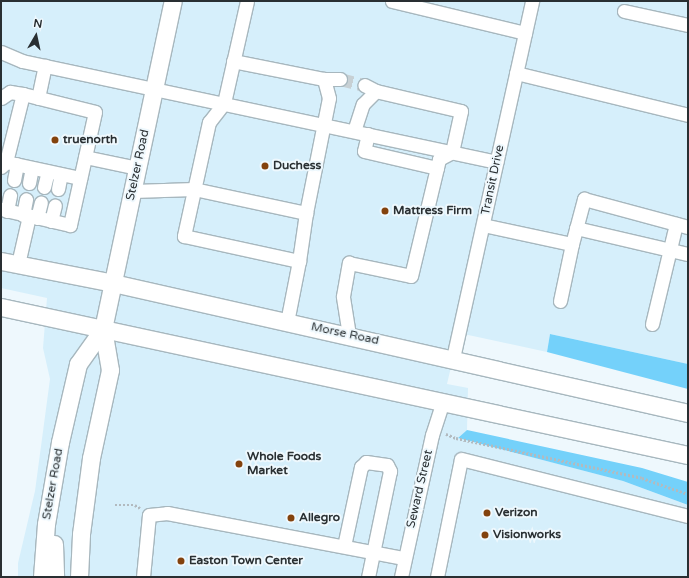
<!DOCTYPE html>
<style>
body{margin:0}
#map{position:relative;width:689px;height:578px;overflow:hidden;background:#eef8fd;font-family:"Varela Round",sans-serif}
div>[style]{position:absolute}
.built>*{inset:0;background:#d6effb}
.green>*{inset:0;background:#74d1fa}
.minor-tunnel>*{height:13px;margin-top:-6.5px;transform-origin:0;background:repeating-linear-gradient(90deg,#c7d0d4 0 13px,transparent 0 19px)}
.path>*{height:2.5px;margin-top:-1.25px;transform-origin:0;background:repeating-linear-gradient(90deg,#b2babf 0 2px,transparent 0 4px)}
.roads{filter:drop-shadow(1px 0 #a7b7be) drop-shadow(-1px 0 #a7b7be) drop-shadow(0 1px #a7b7be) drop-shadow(0 -1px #a7b7be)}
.minor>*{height:13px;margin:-6.5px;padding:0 6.5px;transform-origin:6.5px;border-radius:6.5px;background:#fff}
.major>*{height:17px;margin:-8.5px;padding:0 8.5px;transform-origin:8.5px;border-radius:8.5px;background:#fff}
.dots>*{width:11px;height:11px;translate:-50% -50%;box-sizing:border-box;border:2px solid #eef8fd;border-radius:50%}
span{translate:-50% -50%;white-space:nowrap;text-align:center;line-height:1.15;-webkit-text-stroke:4px #eef8fd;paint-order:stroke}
.poi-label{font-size:12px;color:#292f32;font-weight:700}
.left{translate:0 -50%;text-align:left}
.street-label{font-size:12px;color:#292f32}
.frame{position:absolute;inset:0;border:2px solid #292f32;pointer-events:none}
.north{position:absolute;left:16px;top:16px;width:40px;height:40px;-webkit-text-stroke:3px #eef8fd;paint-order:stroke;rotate:9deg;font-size:11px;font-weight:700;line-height:16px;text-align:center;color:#292f32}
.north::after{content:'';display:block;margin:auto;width:14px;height:18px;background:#292f32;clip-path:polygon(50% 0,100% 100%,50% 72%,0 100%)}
</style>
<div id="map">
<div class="built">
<div style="clip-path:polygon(1px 1px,688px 1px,688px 364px,550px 334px,547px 352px,459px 333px,447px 384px,468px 388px,467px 430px,458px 438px,623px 481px,688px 505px,688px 577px,18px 577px,18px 563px,35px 491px,50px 379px,43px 348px,47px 298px,1px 288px)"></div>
</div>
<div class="green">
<div style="clip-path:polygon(550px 334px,688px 364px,688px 389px,547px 352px)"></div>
<div style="clip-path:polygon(467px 430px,642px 468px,688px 482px,688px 505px,623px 481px,458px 438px)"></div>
</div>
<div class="minor-tunnel">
<div style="left:340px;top:79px;width:25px;rotate:14deg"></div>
</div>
<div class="path">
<div style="left:446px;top:434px;width:11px;rotate:22deg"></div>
<div style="left:456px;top:438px;width:190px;rotate:12.1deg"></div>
<div style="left:642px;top:478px;width:49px;rotate:19.2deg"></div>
<div style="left:115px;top:505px;width:20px"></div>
<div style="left:135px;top:505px;width:6px;rotate:31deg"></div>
</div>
<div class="roads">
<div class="minor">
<div style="left:247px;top:1px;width:105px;rotate:102.7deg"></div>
<div style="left:224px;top:103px;width:24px;rotate:128deg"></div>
<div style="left:209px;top:122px;width:117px;rotate:102.4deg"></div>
<div style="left:184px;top:236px;width:118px;rotate:12.3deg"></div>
<div style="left:299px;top:261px;width:62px;rotate:101.1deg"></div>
<div style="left:392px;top:1px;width:137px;rotate:13.5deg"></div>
<div style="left:624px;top:11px;width:66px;rotate:12.3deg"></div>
<div style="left:1px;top:52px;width:23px;rotate:23deg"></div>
<div style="left:22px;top:61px;width:485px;rotate:12deg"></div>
<div style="left:233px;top:61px;width:93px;rotate:11.2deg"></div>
<div style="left:324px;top:79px;width:16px"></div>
<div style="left:516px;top:73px;width:177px;rotate:13.7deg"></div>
<div style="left:1px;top:98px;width:11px;rotate:-34deg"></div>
<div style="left:10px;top:92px;width:13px;rotate:9deg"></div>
<div style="left:38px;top:98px;width:33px;rotate:-78deg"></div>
<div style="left:354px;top:131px;width:28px;rotate:-72deg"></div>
<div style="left:363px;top:104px;width:18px;rotate:-45deg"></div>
<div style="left:368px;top:134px;width:17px;rotate:103deg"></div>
<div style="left:364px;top:151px;width:75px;rotate:13.1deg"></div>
<div style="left:85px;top:157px;width:53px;rotate:11.9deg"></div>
<div style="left:6px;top:162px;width:76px;rotate:12.2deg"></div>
<div style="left:1px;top:167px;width:7px;rotate:-45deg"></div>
<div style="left:6px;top:162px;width:70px;rotate:-76deg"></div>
<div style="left:23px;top:94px;width:74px;rotate:14deg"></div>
<div style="left:95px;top:112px;width:116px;rotate:102.5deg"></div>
<div style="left:70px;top:225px;width:71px;rotate:-166.9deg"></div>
<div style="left:14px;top:180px;width:16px;rotate:-79deg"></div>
<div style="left:29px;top:183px;width:15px;rotate:-79deg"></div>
<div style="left:44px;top:187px;width:16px;rotate:-76deg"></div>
<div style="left:58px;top:189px;width:15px;rotate:-79deg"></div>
<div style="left:133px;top:191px;width:61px;rotate:-1.9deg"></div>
<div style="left:194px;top:189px;width:115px;rotate:12.1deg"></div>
<div style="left:7px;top:211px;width:16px;rotate:-79deg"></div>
<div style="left:23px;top:215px;width:16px;rotate:-79deg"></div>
<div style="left:37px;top:218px;width:16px;rotate:-76deg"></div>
<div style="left:51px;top:221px;width:16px;rotate:-76deg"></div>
<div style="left:483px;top:225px;width:91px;rotate:12.1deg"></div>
<div style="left:572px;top:244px;width:47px;rotate:-75.1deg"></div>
<div style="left:584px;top:199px;width:108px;rotate:15.1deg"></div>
<div style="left:576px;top:228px;width:115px;rotate:13.1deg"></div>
<div style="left:299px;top:261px;width:49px;rotate:-81.7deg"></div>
<div style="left:306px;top:213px;width:117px;rotate:-78.7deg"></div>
<div style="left:329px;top:98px;width:20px;rotate:-105deg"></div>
<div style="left:18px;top:264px;width:49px;rotate:-77.1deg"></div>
<div style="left:560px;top:301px;width:58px;rotate:-78.1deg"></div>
<div style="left:652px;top:324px;width:103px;rotate:-76.5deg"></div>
<div style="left:349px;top:335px;width:39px;rotate:-99deg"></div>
<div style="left:343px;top:296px;width:34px;rotate:-80deg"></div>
<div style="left:349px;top:263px;width:63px;rotate:11.8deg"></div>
<div style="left:411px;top:276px;width:120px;rotate:-76.5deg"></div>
<div style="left:439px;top:159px;width:15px;rotate:-28deg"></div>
<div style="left:452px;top:152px;width:42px;rotate:-77.6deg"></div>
<div style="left:461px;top:111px;width:87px;rotate:-166.8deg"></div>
<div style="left:376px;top:91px;width:13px;rotate:-153deg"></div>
<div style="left:453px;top:358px;width:366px;rotate:-77.5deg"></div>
<div style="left:344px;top:546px;width:81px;rotate:-77.9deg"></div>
<div style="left:361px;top:467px;width:7px;rotate:-45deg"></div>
<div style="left:366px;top:462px;width:21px;rotate:8deg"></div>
<div style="left:387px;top:465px;width:7px;rotate:63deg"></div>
<div style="left:390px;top:471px;width:108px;rotate:101.7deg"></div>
<div style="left:143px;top:577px;width:62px;rotate:-84.5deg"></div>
<div style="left:149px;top:515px;width:18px;rotate:-6deg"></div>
<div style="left:167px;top:513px;width:241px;rotate:10.8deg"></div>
<div style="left:401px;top:577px;width:145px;rotate:-77.7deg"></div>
<div style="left:432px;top:435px;width:36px;rotate:-72deg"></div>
<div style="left:437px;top:577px;width:120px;rotate:-78.5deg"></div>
<div style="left:461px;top:459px;width:234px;rotate:14.1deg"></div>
</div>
<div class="major">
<div style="left:1px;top:261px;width:114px;rotate:11.1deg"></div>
<div style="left:113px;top:283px;width:590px;rotate:12.74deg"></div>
<div style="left:1px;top:307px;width:703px;rotate:12.16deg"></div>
<div style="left:54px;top:544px;width:33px;rotate:88deg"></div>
<div style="left:42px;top:577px;width:53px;rotate:-85.7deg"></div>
<div style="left:46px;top:524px;width:83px;rotate:-80.3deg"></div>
<div style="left:60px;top:442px;width:80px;rotate:-77deg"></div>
<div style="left:78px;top:364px;width:43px;rotate:-54.5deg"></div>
<div style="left:79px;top:577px;width:43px;rotate:-87.3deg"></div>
<div style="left:81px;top:534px;width:77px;rotate:-82.5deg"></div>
<div style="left:91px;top:458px;width:90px;rotate:-77.8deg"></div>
<div style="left:110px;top:370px;width:42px;rotate:-99.7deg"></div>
<div style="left:103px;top:329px;width:335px;rotate:-78deg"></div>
</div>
</div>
<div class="dots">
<div style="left:55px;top:140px;background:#83420d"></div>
<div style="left:265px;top:166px;background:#83420d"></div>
<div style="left:385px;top:211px;background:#83420d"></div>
<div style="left:239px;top:464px;background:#83420d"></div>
<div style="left:487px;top:513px;background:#83420d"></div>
<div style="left:291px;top:518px;background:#83420d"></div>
<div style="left:485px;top:535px;background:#83420d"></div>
<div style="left:181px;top:561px;background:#83420d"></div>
</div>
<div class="poi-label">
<span class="left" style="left:63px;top:140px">truenorth</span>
<span class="left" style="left:273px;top:166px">Duchess</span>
<span class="left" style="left:393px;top:211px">Mattress Firm</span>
<span class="left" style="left:247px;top:464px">Whole Foods<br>Market</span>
<span class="left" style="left:495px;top:513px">Verizon</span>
<span class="left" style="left:299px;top:518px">Allegro</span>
<span class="left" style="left:493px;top:535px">Visionworks</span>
<span class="left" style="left:189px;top:561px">Easton Town Center</span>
</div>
<div class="street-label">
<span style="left:138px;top:165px;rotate:-78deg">Stelzer Road</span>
<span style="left:493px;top:180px;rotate:-78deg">Transit Drive</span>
<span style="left:345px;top:334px;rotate:12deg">Morse Road</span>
<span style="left:53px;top:484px;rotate:-80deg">Stelzer Road</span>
<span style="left:420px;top:489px;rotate:-77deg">Seward Street</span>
</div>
<div class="frame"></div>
<div class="north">N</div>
</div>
